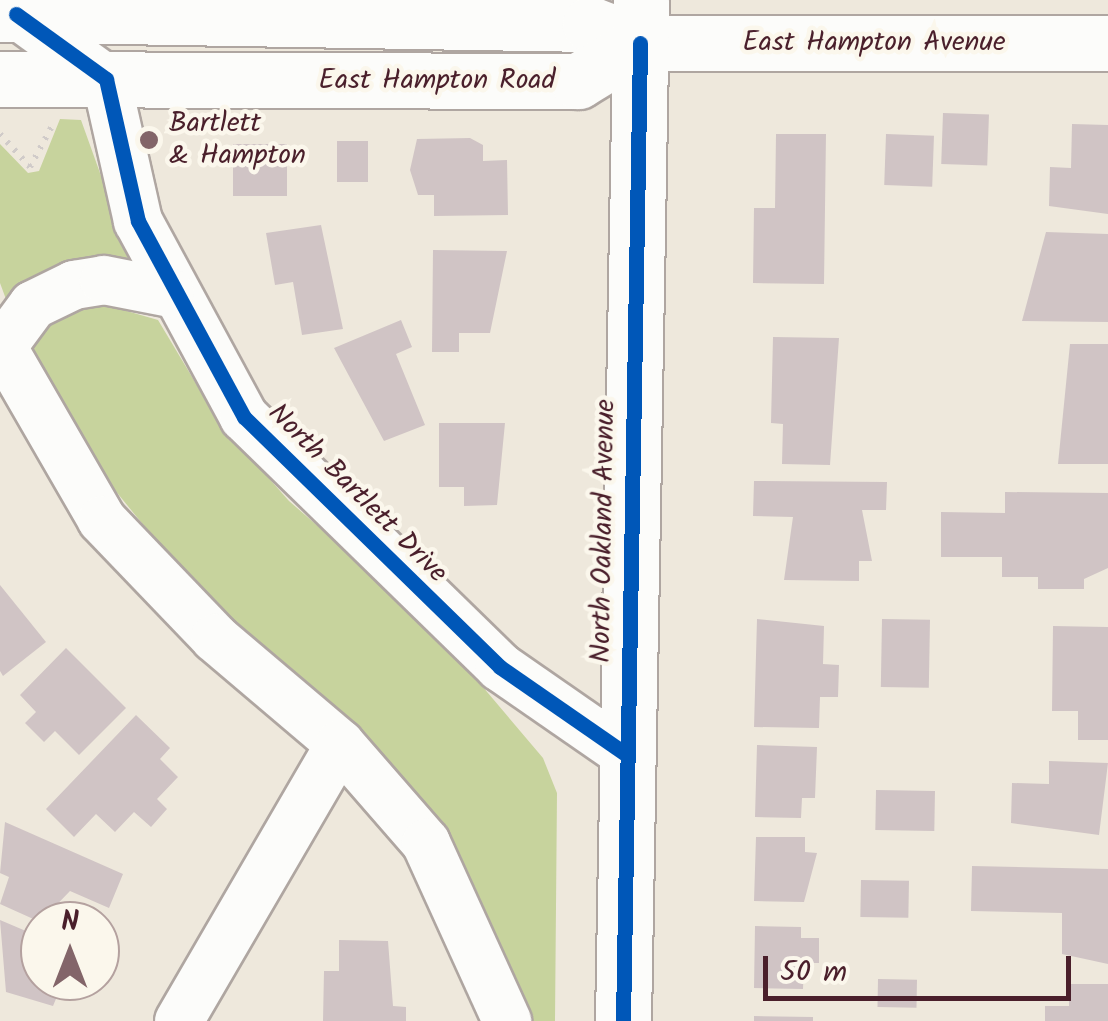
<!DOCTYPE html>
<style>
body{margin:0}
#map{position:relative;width:1108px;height:1021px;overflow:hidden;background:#eee8dc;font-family:Kalam,sans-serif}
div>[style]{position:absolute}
.green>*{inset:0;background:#c7d39d}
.building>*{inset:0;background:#d0c4c5;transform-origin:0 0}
.path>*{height:6px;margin-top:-3px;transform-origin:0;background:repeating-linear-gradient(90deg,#d0cbc9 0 2.5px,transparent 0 10.5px)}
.roads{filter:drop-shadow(2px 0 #afa6a1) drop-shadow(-2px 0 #afa6a1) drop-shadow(0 2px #afa6a1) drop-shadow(0 -2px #afa6a1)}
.minor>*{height:48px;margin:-24px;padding:0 24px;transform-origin:24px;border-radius:24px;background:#fcfcfa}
.major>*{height:55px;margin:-27.5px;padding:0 27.5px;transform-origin:27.5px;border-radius:27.5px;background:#fcfcfa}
.cycleway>*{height:15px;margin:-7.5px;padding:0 7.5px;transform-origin:7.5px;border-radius:7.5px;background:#0057b8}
.dots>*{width:28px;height:28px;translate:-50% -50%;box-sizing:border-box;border:5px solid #fbf7ec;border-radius:50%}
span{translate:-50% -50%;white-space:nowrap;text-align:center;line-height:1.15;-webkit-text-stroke:9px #fbf7ec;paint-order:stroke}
.street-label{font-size:28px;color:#4a1f2b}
.poi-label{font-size:28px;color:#4a1f2b}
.left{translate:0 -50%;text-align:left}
.north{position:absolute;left:20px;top:901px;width:100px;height:100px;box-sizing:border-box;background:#fbf7ec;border:2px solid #b4a19f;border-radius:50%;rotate:0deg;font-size:28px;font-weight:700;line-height:40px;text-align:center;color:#4a1f2b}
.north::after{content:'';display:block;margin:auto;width:35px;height:45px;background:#836569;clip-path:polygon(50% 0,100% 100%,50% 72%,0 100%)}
.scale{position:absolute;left:763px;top:956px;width:308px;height:45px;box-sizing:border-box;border:5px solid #4a1f2b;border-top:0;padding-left:12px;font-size:30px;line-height:35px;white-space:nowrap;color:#4a1f2b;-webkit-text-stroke:8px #fbf7ec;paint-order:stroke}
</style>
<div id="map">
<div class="green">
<div style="clip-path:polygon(60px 119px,81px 120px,138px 279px,10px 310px,0 283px,0 144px,28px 173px,39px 171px)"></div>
<div style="clip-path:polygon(92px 301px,158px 320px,219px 422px,289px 501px,427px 621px,543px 758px,557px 793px,555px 1021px,530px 1021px,465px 868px,382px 755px,198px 592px,92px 462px,26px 348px,42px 324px)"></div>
</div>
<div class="building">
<div style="left:943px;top:113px;width:46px;height:51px;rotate:2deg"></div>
<div style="clip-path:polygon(1072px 124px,1108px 125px,1108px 214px,1049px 206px,1050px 167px,1071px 168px)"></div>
<div style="clip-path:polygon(776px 134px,826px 134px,824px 284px,753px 283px,754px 208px,775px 208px)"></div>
<div style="left:886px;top:134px;width:48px;height:51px;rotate:2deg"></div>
<div style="clip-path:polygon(470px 138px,483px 145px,483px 161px,507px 160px,508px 215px,434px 216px,434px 195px,418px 195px,410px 170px,417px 139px)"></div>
<div style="left:337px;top:141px;width:31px;height:41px"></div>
<div style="left:233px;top:144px;width:54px;height:52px"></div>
<div style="clip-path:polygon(321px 225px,343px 329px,302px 335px,293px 282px,275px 285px,266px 233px)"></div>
<div style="clip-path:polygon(1046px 232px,1108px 234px,1108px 322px,1022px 321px)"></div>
<div style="clip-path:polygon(433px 250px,507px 251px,490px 333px,459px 333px,459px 352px,432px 352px)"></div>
<div style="clip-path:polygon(401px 320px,412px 347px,396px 354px,425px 425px,384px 441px,334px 348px)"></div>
<div style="clip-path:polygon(773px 337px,839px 338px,830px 465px,782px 464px,783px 424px,771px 423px)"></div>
<div style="clip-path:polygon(1070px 344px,1108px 344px,1108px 464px,1058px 464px)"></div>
<div style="clip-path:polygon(439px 423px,505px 423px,497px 505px,464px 506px,464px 487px,439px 487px)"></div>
<div style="clip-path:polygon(754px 481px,887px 482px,886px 510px,862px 510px,872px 561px,859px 561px,859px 581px,784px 580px,793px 517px,753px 516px)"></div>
<div style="clip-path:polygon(1005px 492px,1108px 493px,1108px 568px,1084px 579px,1084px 589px,1038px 589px,1038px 577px,1002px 577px,1002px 557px,941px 557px,941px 512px,1005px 513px)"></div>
<div style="clip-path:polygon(0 585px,46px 642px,3px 676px,0 671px)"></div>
<div style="clip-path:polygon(757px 619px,824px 626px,823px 664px,839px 665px,838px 697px,820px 697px,819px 728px,754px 727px)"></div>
<div style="left:882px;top:619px;width:48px;height:68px;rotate:1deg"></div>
<div style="clip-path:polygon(1053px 626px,1108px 627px,1108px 740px,1078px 740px,1078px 711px,1052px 711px)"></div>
<div style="clip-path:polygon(66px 648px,126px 708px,79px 755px,55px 731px,44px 742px,25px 723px,36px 712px,20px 695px)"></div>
<div style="clip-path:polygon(136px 715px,170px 748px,160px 759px,178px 777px,157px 799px,167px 809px,151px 827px,134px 812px,115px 832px,96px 814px,74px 837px,46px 809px)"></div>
<div style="clip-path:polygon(757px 745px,817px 747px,815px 798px,802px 798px,801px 818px,755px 817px)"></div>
<div style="clip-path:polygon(1049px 761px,1108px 763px,1099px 835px,1011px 823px,1012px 783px,1049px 784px)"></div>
<div style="left:876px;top:790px;width:59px;height:40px;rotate:1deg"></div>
<div style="clip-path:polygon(5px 822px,123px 874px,109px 908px,70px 891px,40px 922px,0 904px,9px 877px,0 873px)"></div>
<div style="clip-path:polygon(756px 837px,805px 837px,805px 852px,817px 853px,804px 902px,754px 901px)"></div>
<div style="clip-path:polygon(972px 866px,1108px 869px,1108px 964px,1062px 954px,1062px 913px,971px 911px)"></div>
<div style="left:861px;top:880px;width:48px;height:37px;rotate:1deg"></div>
<div style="clip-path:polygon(0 920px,40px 937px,40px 981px,78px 981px,75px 988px,63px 982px,53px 1006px,6px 992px)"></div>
<div style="clip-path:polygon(755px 926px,801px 927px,801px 938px,819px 938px,819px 963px,804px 963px,803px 989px,754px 988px)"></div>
<div style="clip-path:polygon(339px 940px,388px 941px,393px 1006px,406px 1007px,406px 1021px,323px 1021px,324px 971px,339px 971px)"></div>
<div style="left:878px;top:979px;width:39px;height:28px;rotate:1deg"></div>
<div style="clip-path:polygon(1069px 984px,1108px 984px,1108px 1021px,1045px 1021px,1045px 1006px,1069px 1006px)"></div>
<div style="clip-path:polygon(754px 1016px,813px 1017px,813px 1021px,754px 1021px)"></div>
</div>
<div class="path">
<div style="left:0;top:134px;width:45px;rotate:47.7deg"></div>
<div style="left:30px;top:167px;width:47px;rotate:-61.8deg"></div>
</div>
<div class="roads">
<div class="minor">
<div style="left:16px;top:14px;width:111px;rotate:35.8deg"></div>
<div style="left:106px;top:79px;width:146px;rotate:77.3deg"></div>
<div style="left:138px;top:221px;width:223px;rotate:61.6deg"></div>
<div style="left:244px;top:417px;width:358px;rotate:44.3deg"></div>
<div style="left:500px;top:667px;width:151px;rotate:34.7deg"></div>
<div style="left:0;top:343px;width:204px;rotate:60deg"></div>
<div style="left:102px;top:520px;width:163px;rotate:46.2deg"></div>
<div style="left:215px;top:638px;width:164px;rotate:40.3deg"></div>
<div style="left:340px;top:744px;width:131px;rotate:49deg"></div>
<div style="left:426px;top:843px;width:196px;rotate:65.5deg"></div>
<div style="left:2px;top:347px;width:52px;rotate:-53.6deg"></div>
<div style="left:33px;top:305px;width:46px;rotate:-26deg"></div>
<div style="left:74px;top:285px;width:30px;rotate:-9deg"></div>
<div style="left:104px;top:280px;width:67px;rotate:11.1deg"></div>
<div style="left:179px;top:1021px;width:320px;rotate:-59.8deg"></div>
</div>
<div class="major">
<div style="left:0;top:14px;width:590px;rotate:0.97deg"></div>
<div style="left:590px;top:24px;width:53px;rotate:20.8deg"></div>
<div style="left:640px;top:43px;width:468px"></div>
<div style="left:0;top:79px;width:578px;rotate:0.2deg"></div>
<div style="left:578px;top:81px;width:73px;rotate:-31.5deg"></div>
<div style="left:623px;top:1021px;width:1021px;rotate:-88.99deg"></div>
</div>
</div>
<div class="cycleway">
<div style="left:16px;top:14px;width:111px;rotate:35.8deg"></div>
<div style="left:106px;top:79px;width:146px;rotate:77.3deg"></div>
<div style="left:138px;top:221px;width:223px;rotate:61.6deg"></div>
<div style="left:244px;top:417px;width:358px;rotate:44.3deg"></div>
<div style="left:500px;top:667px;width:151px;rotate:34.7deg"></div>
<div style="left:623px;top:1021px;width:978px;rotate:-89deg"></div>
</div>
<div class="dots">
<div style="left:149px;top:140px;background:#836569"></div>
</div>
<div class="street-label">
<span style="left:874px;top:43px">East Hampton Avenue</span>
<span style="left:437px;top:81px">East Hampton Road</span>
<span style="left:357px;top:494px;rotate:45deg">North Bartlett Drive</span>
<span style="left:604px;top:531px;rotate:-89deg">North Oakland Avenue</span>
</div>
<div class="poi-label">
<span class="left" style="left:169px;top:140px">Bartlett<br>&amp; Hampton</span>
</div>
<div class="north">N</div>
<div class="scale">50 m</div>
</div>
